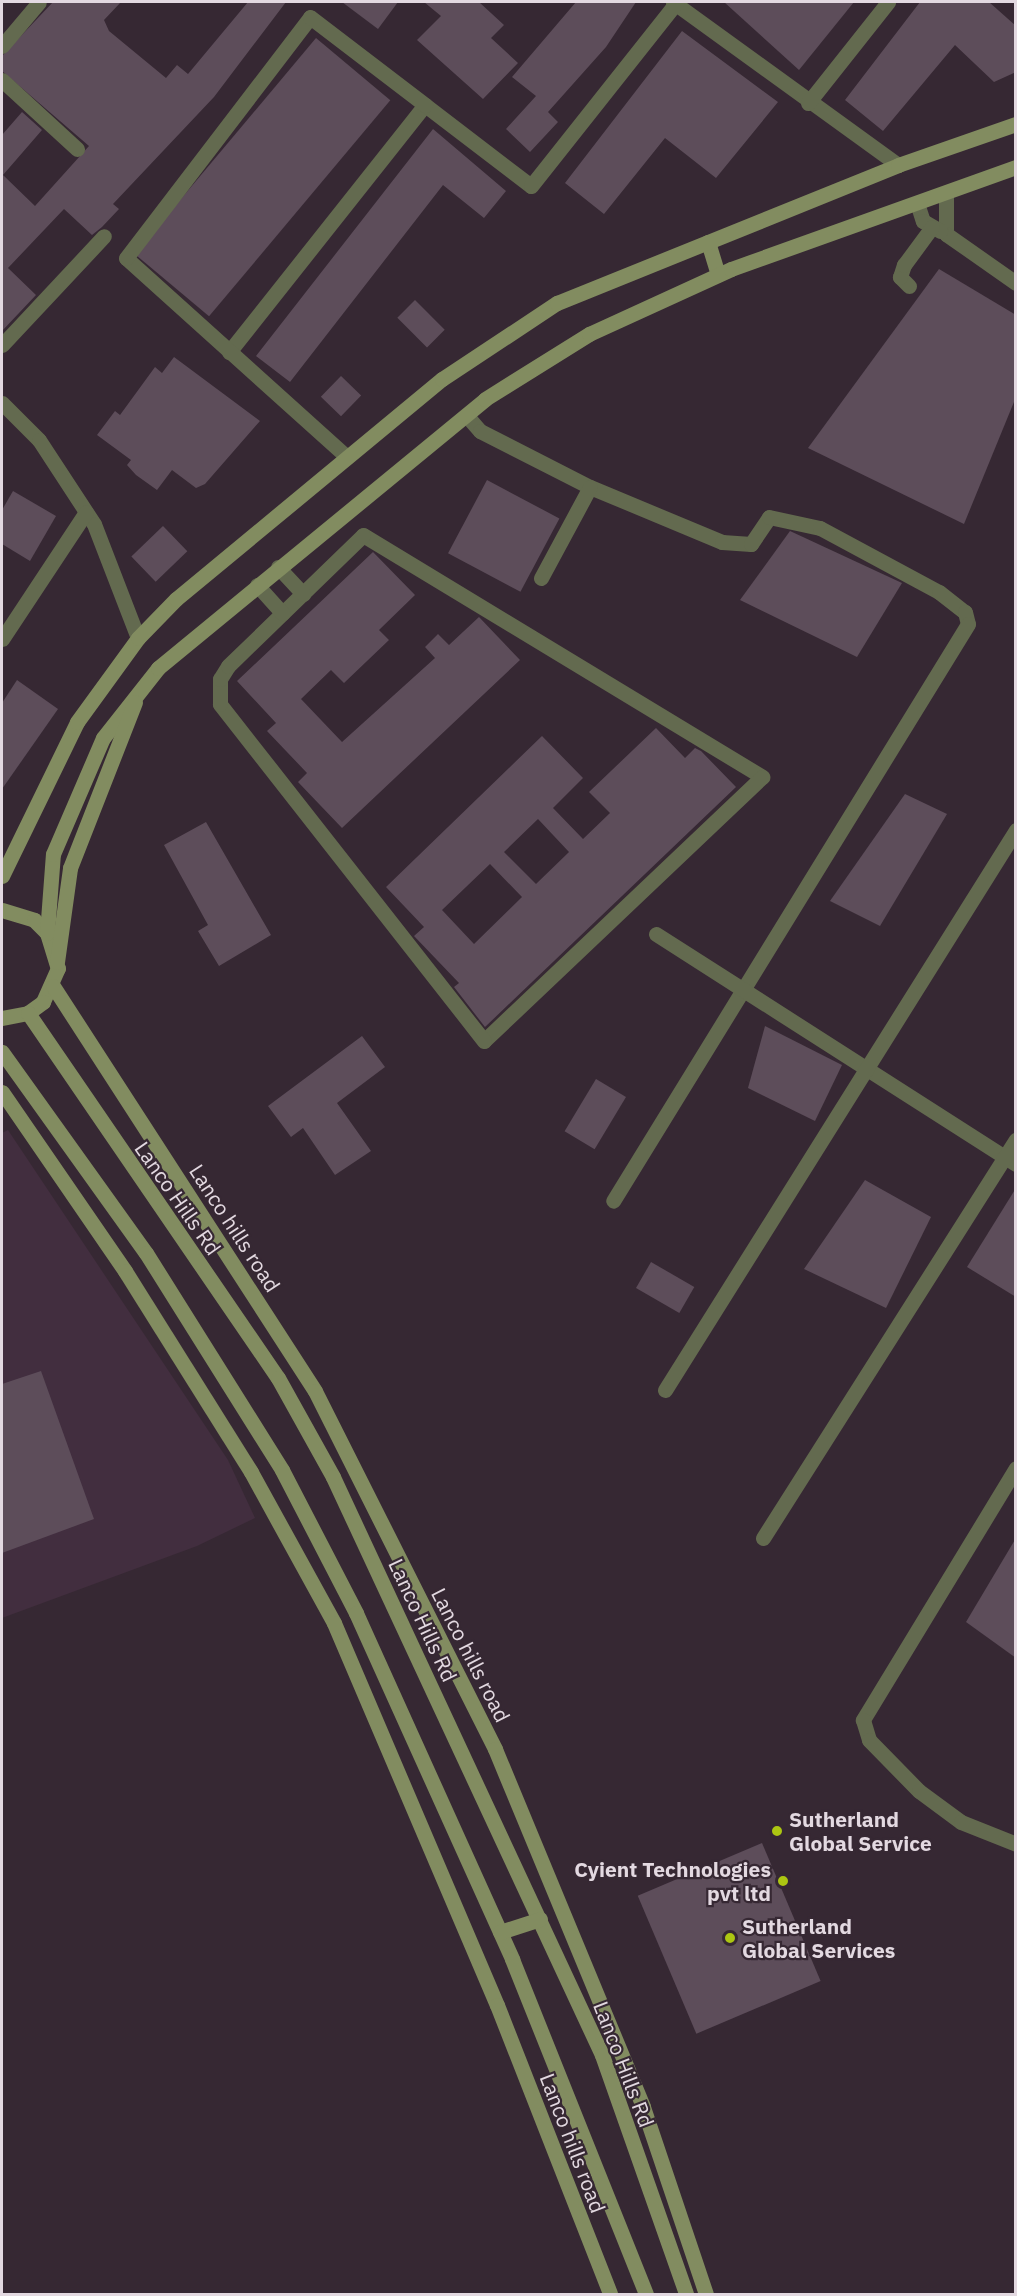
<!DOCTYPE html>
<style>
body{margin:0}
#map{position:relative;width:1017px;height:2296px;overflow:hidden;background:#362833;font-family:"IBM Plex Sans",sans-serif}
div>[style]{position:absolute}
.built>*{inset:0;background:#422e3f}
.building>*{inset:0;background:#5d4d5a;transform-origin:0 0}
.street>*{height:15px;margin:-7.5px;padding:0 7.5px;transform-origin:7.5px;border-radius:7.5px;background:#636a4f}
.secondary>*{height:15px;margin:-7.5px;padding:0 7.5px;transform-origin:7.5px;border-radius:7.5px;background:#828c60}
.dots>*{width:16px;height:16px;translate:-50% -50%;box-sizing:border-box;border:3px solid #362833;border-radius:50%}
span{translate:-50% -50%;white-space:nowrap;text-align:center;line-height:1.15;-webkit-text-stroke:4.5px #362833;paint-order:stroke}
.street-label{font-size:21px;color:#e3d9e1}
.poi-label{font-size:21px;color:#e3d9e1;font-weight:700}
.left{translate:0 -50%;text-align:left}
.right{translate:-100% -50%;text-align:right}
.frame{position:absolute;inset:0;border:3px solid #e3d9e1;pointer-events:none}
</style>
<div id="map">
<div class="built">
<div style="clip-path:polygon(8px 1130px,228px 1460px,255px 1518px,197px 1546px,2px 1618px,2px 1133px)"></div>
</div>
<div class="building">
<div style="clip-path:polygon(53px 2px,121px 2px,104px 20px,109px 31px,166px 78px,177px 65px,188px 74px,248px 2px,286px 2px,214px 97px,113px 204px,119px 209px,102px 227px,92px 235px,64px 209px,8px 268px,36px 295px,2px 331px,2px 135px,22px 112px,42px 130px,3px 175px,35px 206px,89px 146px,2px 71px,2px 56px)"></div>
<div style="clip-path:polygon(342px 2px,398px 2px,378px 29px)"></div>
<div style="clip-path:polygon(424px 2px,479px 2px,504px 25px,491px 38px,518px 63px,483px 99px,417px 40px,441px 16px)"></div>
<div style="clip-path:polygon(576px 2px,636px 2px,606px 47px,548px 112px,558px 122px,530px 152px,506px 129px,536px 96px,512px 77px)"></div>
<div style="clip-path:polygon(724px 2px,854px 2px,799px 70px)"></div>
<div style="clip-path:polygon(920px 2px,989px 2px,1016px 26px,1016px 72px,994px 82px,955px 45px,883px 131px,845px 100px)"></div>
<div style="clip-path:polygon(682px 31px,778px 102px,716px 178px,665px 138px,604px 214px,565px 183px)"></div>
<div style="left:316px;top:38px;width:97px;height:282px;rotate:40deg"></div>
<div style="clip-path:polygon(433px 129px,506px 191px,484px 218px,443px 185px,290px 382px,256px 356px)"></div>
<div style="clip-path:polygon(939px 269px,1016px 315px,1016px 397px,964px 524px,808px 448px)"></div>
<div style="left:415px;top:300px;width:42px;height:25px;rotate:45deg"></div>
<div style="clip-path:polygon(174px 357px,260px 421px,205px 484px,196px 488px,172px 470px,157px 490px,136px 475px,127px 465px,131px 460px,97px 435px,115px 411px,120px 415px,155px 367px,162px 373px)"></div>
<div style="left:341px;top:376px;width:28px;height:29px;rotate:44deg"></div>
<div style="left:487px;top:480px;width:82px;height:83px;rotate:28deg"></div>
<div style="clip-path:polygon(13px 491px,56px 516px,30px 561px,2px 544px,2px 510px)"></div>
<div style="left:163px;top:526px;width:35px;height:44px;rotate:46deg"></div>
<div style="clip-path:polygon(790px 531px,902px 583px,857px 657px,740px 600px)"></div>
<div style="clip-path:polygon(373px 552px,415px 595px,379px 630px,389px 640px,344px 683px,331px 670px,301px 699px,342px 742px,435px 658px,425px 647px,438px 634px,449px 645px,479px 617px,520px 660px,342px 828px,298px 782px,307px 773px,267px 731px,276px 723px,237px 681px)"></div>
<div style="clip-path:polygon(17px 680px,58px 709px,2px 789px,2px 703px)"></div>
<div style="clip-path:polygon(evenodd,656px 728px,685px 758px,695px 748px,701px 751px,736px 787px,485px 1027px,454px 987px,459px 983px,414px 936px,424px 927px,386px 887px,542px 736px,583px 778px,553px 808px,583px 839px,610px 813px,589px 792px,656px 728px,538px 819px,569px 852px,536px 884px,504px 852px,538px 819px,656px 728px,490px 864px,522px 897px,474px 944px,442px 910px,490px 864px)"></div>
<div style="clip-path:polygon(905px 794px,947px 814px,880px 926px,830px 901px)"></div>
<div style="clip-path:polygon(206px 822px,271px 935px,219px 966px,198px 931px,208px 925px,164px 845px)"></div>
<div style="clip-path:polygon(765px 1026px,842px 1065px,815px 1121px,748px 1088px)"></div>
<div style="clip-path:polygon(362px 1036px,385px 1067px,337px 1103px,371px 1151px,335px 1175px,303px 1128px,291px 1137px,268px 1106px)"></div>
<div style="left:596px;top:1079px;width:35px;height:61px;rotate:31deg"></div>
<div style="clip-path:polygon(865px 1180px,931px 1217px,886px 1308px,804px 1269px)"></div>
<div style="clip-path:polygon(1016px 1188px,1016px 1297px,967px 1267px)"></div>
<div style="left:651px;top:1262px;width:50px;height:30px;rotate:30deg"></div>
<div style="clip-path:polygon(41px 1371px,94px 1519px,2px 1553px,2px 1384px)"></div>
<div style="clip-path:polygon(1016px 1538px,1016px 1658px,966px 1622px)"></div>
<div style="left:762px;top:1843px;width:150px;height:135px;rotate:67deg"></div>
</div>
<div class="street">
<div style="left:673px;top:2px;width:278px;rotate:35.9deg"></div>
<div style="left:2px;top:46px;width:57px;rotate:-49.9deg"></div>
<div style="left:2px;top:80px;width:102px;rotate:42.6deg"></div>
<div style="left:808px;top:103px;width:129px;rotate:-51.6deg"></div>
<div style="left:946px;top:193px;width:41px;rotate:90deg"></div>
<div style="left:946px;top:234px;width:85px;rotate:35deg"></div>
<div style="left:917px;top:203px;width:19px;rotate:72deg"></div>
<div style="left:923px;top:221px;width:20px;rotate:30deg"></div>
<div style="left:909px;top:286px;width:13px;rotate:-135deg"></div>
<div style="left:900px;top:277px;width:13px;rotate:-72deg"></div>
<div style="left:904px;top:265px;width:47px;rotate:-53.6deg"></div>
<div style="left:2px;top:345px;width:149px;rotate:-46.9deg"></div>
<div style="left:229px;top:352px;width:315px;rotate:-51.6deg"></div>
<div style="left:425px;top:105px;width:133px;rotate:37.4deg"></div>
<div style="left:531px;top:186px;width:235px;rotate:-51.6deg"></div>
<div style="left:2px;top:403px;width:52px;rotate:45deg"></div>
<div style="left:39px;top:440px;width:100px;rotate:56.8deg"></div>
<div style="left:94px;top:524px;width:122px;rotate:68.9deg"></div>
<div style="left:467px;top:416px;width:20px;rotate:49deg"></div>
<div style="left:480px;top:431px;width:123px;rotate:27deg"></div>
<div style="left:590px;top:487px;width:143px;rotate:22.6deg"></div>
<div style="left:722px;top:542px;width:29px;rotate:4deg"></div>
<div style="left:751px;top:544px;width:32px;rotate:-56deg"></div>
<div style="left:769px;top:517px;width:52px;rotate:12.2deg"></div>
<div style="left:820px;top:528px;width:135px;rotate:28.3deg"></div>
<div style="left:939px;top:592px;width:33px;rotate:38deg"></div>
<div style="left:965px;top:612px;width:12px;rotate:76deg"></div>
<div style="left:968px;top:624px;width:677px;rotate:121.6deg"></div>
<div style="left:347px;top:457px;width:297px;rotate:-138deg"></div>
<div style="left:126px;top:258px;width:303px;rotate:-52.6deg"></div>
<div style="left:310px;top:17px;width:145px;rotate:37.4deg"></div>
<div style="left:363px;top:535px;width:467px;rotate:31.2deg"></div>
<div style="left:762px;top:777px;width:383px;rotate:136.5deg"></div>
<div style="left:484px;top:1041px;width:428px;rotate:-128.1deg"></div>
<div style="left:220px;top:704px;width:25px;rotate:-90deg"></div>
<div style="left:220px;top:679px;width:15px;rotate:-58deg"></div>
<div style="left:228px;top:666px;width:188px;rotate:-44.1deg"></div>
<div style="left:278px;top:567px;width:37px;rotate:47deg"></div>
<div style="left:541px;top:578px;width:103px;rotate:-61.7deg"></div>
<div style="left:257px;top:585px;width:38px;rotate:48deg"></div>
<div style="left:2px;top:639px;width:152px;rotate:-56.5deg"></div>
<div style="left:656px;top:934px;width:427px;rotate:32.6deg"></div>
<div style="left:665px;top:1390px;width:661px;rotate:-57.92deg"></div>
<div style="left:1016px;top:1468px;width:295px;rotate:121.3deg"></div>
<div style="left:863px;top:1720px;width:21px;rotate:73deg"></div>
<div style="left:869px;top:1740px;width:71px;rotate:45.6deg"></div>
<div style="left:919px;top:1791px;width:52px;rotate:36.4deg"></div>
<div style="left:961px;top:1822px;width:59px;rotate:21.8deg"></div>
<div style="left:763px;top:1538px;width:472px;rotate:-57.6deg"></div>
</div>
<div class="secondary">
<div style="left:708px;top:242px;width:34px;rotate:73deg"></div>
<div style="left:2px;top:876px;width:171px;rotate:-64deg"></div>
<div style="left:77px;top:722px;width:104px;rotate:-54deg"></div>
<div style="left:138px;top:638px;width:54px;rotate:-45.7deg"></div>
<div style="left:176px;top:599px;width:345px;rotate:-39.6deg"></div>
<div style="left:442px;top:379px;width:138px;rotate:-33.5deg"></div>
<div style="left:557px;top:303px;width:368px;rotate:-22deg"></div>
<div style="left:898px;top:165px;width:125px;rotate:-19.2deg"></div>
<div style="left:2px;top:910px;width:34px;rotate:17deg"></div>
<div style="left:34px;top:920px;width:18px;rotate:45deg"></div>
<div style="left:47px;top:933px;width:37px;rotate:73deg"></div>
<div style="left:58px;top:968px;width:37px;rotate:114deg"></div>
<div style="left:43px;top:1002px;width:19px;rotate:144deg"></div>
<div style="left:28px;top:1013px;width:26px;rotate:169deg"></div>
<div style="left:47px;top:933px;width:79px;rotate:-85.7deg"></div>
<div style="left:53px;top:854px;width:126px;rotate:-66.7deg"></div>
<div style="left:103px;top:738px;width:89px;rotate:-51.8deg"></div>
<div style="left:158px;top:668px;width:423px;rotate:-39.4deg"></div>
<div style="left:485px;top:399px;width:123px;rotate:-32deg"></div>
<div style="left:589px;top:334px;width:156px;rotate:-24.6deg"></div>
<div style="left:731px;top:269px;width:303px;rotate:-19.7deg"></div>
<div style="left:57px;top:962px;width:95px;rotate:-82.1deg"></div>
<div style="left:70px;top:868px;width:178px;rotate:-68.6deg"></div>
<div style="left:53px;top:986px;width:482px;rotate:57.1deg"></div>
<div style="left:315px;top:1391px;width:401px;rotate:63.3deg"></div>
<div style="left:495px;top:1749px;width:387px;rotate:67.5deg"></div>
<div style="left:643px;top:2107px;width:197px;rotate:71.4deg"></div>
<div style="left:28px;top:1013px;width:442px;rotate:55.6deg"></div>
<div style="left:278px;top:1378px;width:113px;rotate:60.9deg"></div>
<div style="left:333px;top:1477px;width:638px;rotate:65.04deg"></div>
<div style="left:602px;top:2055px;width:253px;rotate:70.6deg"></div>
<div style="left:2px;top:1052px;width:247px;rotate:54.4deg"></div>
<div style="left:146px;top:1253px;width:256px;rotate:57.9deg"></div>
<div style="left:282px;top:1470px;width:161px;rotate:62.6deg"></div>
<div style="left:356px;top:1613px;width:380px;rotate:65.7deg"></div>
<div style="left:512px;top:1959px;width:361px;rotate:68.2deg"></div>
<div style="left:2px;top:1092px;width:217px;rotate:55.5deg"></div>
<div style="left:125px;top:1271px;width:237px;rotate:57.9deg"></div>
<div style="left:251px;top:1472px;width:172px;rotate:61.2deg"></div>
<div style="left:334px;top:1623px;width:415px;rotate:66.9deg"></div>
<div style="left:497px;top:2005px;width:310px;rotate:68.6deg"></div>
<div style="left:500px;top:1932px;width:42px;rotate:-18deg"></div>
</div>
<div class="dots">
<div style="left:777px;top:1831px;background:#acc612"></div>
<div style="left:783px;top:1881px;background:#acc612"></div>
<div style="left:730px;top:1938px;background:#acc612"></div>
</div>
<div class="street-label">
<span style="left:178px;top:1198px;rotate:55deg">Lanco Hills Rd</span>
<span style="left:235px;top:1228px;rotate:57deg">Lanco hills road</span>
<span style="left:423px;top:1620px;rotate:65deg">Lanco Hills Rd</span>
<span style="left:471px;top:1655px;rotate:63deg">Lanco hills road</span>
<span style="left:624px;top:2064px;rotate:69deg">Lanco Hills Rd</span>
<span style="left:573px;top:2143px;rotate:69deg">Lanco hills road</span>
</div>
<div class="poi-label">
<span class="left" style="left:789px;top:1831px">Sutherland<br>Global Service</span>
<span class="right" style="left:771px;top:1881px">Cyient Technologies<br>pvt ltd</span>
<span class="left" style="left:742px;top:1938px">Sutherland<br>Global Services</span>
</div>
<div class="frame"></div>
</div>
